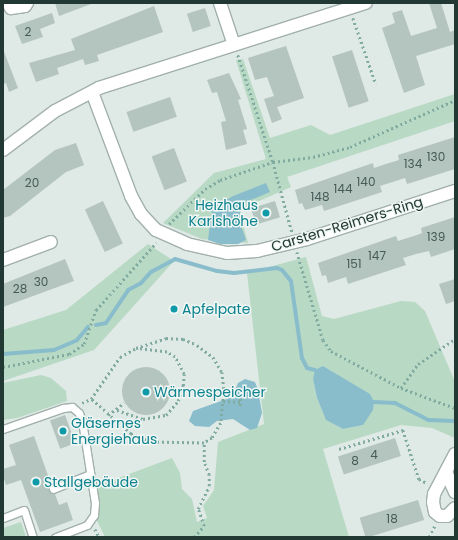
<!DOCTYPE html>
<meta charset="utf-8">
<style>
body{margin:0}
#map{position:relative;width:458px;height:540px;overflow:hidden;background:#dfe9e5;font-family:Poppins,sans-serif}
div>[style]{position:absolute}
.green>*{inset:0;background:#b8d9c4}
.water>*{inset:0;background:#89bdcc}
.stream>*{height:4px;margin:-2px;padding:0 2px;transform-origin:2px;border-radius:2px;background:#89bdcc}
.building>*{inset:0;background:#b4c4be;transform-origin:0 0}
.round{border-radius:50%}
.path>*{height:2.5px;margin-top:-1.25px;transform-origin:0;background:repeating-linear-gradient(90deg,#81aba1 0 2px,transparent 0 5px)}
.roads{filter:drop-shadow(1px 0 #a2b0ac) drop-shadow(-1px 0 #a2b0ac) drop-shadow(0 1px #a2b0ac) drop-shadow(0 -1px #a2b0ac)}
.lane>*{height:7px;margin:-3.5px;padding:0 3.5px;transform-origin:3.5px;border-radius:3.5px;background:#fff}
.street>*{height:12px;margin:-6px;padding:0 6px;transform-origin:6px;border-radius:6px;background:#fff}
.dots>*{width:11px;height:11px;translate:-50% -50%;box-sizing:border-box;border:2px solid #eff6f3;border-radius:50%}
span{translate:-50% -50%;white-space:nowrap;text-align:center;line-height:1.15;-webkit-text-stroke:3px #eff6f3;paint-order:stroke}
.number-label{font-size:12px;color:#465b56}
.number-label span{-webkit-text-stroke-width:0}
.culture-label{font-size:14px;color:#0d838f}
.right{translate:-100% -50%;text-align:right}
.left{translate:0 -50%;text-align:left}
.street-label{font-size:14px;color:#213833}
.frame{position:absolute;inset:0;border:4px solid #213833;pointer-events:none}
</style>
<div id="map">
<div class="green">
<div style="clip-path:polygon(243px 59px,270px 138px,311px 125px,330px 135px,455px 94px,455px 121px,287px 177px,291px 187px,239px 210px,248px 243px,202px 239px,163px 223px,214px 173px,266px 159px,236px 60px)"></div>
<div style="clip-path:polygon(148px 244px,174px 261px,94px 350px,3px 381px,3px 330px,66px 310px)"></div>
<div style="clip-path:polygon(evenodd,306px 257px,322px 316px,334px 319px,401px 301px,415px 302px,425px 311px,455px 382px,455px 438px,432px 428px,401px 425px,323px 449px,349px 537px,105px 537px,97px 521px,97px 486px,172px 458px,180px 473px,182px 489px,192px 499px,197px 522px,207px 518px,203px 506px,214px 490px,218px 442px,264px 424px,247px 273px,306px 257px,323px 366px,370px 395px,363px 425px,343px 429px,326px 420px,317px 398px,313px 379px,323px 366px)"></div>
<div style="clip-path:polygon(41px 375px,51px 378px,66px 391px,67px 401px,17px 418px,3px 420px,3px 383px)"></div>
<div style="clip-path:polygon(21px 522px,26px 537px,3px 537px,3px 528px)"></div>
</div>
<div class="water">
<div style="clip-path:polygon(266px 183px,270px 192px,246px 202px,241px 210px,239px 220px,246px 240px,238px 244px,220px 244px,208px 240px,212px 208px,233px 196px)"></div>
<div style="clip-path:polygon(323px 366px,370px 394px,374px 402px,373px 410px,363px 425px,343px 429px,326px 420px,317px 398px,313px 379px,315px 370px)"></div>
<div style="clip-path:polygon(245px 379px,255px 382px,258px 390px,262px 413px,257px 428px,250px 430px,233px 419px,217px 421px,209px 427px,195px 426px,189px 421px,193px 411px,232px 397px,238px 383px)"></div>
</div>
<div class="stream">
<div style="left:96px;top:325px;width:10px;rotate:-11deg"></div>
<div style="left:106px;top:323px;width:40px;rotate:-56deg"></div>
<div style="left:128px;top:290px;width:15px;rotate:-28deg"></div>
<div style="left:141px;top:283px;width:15px;rotate:-48deg"></div>
<div style="left:151px;top:272px;width:27px;rotate:-28deg"></div>
<div style="left:175px;top:259px;width:44px;rotate:15.9deg"></div>
<div style="left:217px;top:271px;width:17px;rotate:7deg"></div>
<div style="left:234px;top:273px;width:43px;rotate:-6.6deg"></div>
<div style="left:277px;top:268px;width:5px;rotate:22deg"></div>
<div style="left:282px;top:270px;width:14px;rotate:51deg"></div>
<div style="left:291px;top:281px;width:78px;rotate:81.9deg"></div>
<div style="left:302px;top:358px;width:11px;rotate:63deg"></div>
<div style="left:307px;top:368px;width:8px;rotate:14deg"></div>
<div style="left:3px;top:354px;width:51px;rotate:-4.5deg"></div>
<div style="left:54px;top:350px;width:25px;rotate:-23deg"></div>
<div style="left:77px;top:340px;width:17px;rotate:-50deg"></div>
<div style="left:374px;top:402px;width:21px;rotate:3deg"></div>
<div style="left:395px;top:403px;width:38px;rotate:27deg"></div>
<div style="left:429px;top:420px;width:26px;rotate:2deg"></div>
</div>
<div class="building">
<div style="clip-path:polygon(55px 3px,91px 3px,91px 4px,59px 16px)"></div>
<div style="clip-path:polygon(429px 3px,441px 3px,450px 32px,455px 30px,455px 44px,416px 56px,425px 85px,404px 93px,382px 28px,395px 23px,392px 13px,402px 10px,411px 36px,437px 28px)"></div>
<div style="clip-path:polygon(154px 6px,163px 32px,97px 55px,99px 61px,85px 65px,83px 59px,57px 68px,59px 74px,36px 82px,29px 63px,75px 50px,71px 39px)"></div>
<div style="left:205px;top:8px;width:19px;height:19px;rotate:72deg"></div>
<div style="clip-path:polygon(52px 13px,55px 23px,40px 29px,43px 37px,22px 44px,15px 26px)"></div>
<div style="clip-path:polygon(286px 46px,304px 98px,277px 107px,282px 119px,272px 123px,264px 99px,274px 96px,267px 77px,255px 80px,248px 58px)"></div>
<div style="clip-path:polygon(3px 49px,18px 88px,9px 92px,6px 83px,3px 84px)"></div>
<div style="left:352px;top:50px;width:54px;height:21px;rotate:72deg"></div>
<div style="clip-path:polygon(229px 73px,241px 99px,238px 100px,247px 129px,243px 130px,247px 144px,226px 150px,221px 122px,226px 121px,217px 92px,212px 93px,207px 80px)"></div>
<div style="left:170px;top:97px;width:21px;height:46px;rotate:71deg"></div>
<div style="clip-path:polygon(455px 137px,455px 169px,407px 184px,405px 178px,380px 186px,382px 192px,324px 211px,322px 205px,305px 210px,302px 203px,299px 204px,295px 190px,373px 163px,374px 168px,386px 164px,399px 160px,398px 155px)"></div>
<div style="clip-path:polygon(76px 143px,84px 165px,66px 172px,10px 216px,3px 218px,3px 190px,55px 150px)"></div>
<div style="left:174px;top:148px;width:36px;height:24px;rotate:69deg"></div>
<div style="left:103px;top:201px;width:47px;height:20px;rotate:65deg"></div>
<div style="left:275px;top:201px;width:17px;height:25px;rotate:73deg"></div>
<div style="clip-path:polygon(455px 217px,455px 249px,431px 257px,429px 251px,416px 254px,403px 258px,406px 265px,348px 284px,346px 277px,328px 283px,326px 275px,322px 276px,318px 263px,396px 236px,398px 241px,417px 235px,422px 233px,421px 228px)"></div>
<div style="clip-path:polygon(65px 259px,74px 281px,3px 307px,3px 284px)"></div>
<div style="clip-path:polygon(455px 279px,455px 301px,446px 304px,439px 284px)"></div>
<div class="round" style="left:122px;top:367px;width:48px;height:48px"></div>
<div style="left:65px;top:415px;width:30px;height:16px;rotate:70deg"></div>
<div style="clip-path:polygon(34px 436px,51px 484px,49px 491px,55px 494px,59px 505px,67px 502px,73px 520px,40px 532px,21px 480px,6px 485px,3px 476px,3px 469px,16px 465px,9px 445px)"></div>
<div style="left:395px;top:438px;width:19px;height:60px;rotate:72deg"></div>
<div style="left:418px;top:500px;width:21px;height:61px;rotate:73deg"></div>
</div>
<div class="path">
<div style="left:353px;top:18px;width:70px;rotate:70.8deg"></div>
<div style="left:238px;top:55px;width:113px;rotate:71.9deg"></div>
<div style="left:273px;top:162px;width:73px;rotate:74.8deg"></div>
<div style="left:169px;top:224px;width:50px;rotate:-44.2deg"></div>
<div style="left:205px;top:189px;width:17px;rotate:-31deg"></div>
<div style="left:220px;top:180px;width:56px;rotate:-18.8deg"></div>
<div style="left:273px;top:162px;width:40px;rotate:-7.1deg"></div>
<div style="left:313px;top:157px;width:38px;rotate:-15deg"></div>
<div style="left:350px;top:147px;width:115px;rotate:-24.1deg"></div>
<div style="left:297px;top:252px;width:92px;rotate:73.5deg"></div>
<div style="left:323px;top:340px;width:14px;rotate:54deg"></div>
<div style="left:331px;top:351px;width:79px;rotate:27.9deg"></div>
<div style="left:401px;top:388px;width:58px;rotate:20.3deg"></div>
<div style="left:3px;top:367px;width:67px;rotate:-11.1deg"></div>
<div style="left:69px;top:354px;width:18px;rotate:-34deg"></div>
<div style="left:84px;top:344px;width:36px;rotate:-71deg"></div>
<div style="left:96px;top:310px;width:90px;rotate:-48.2deg"></div>
<div style="left:401px;top:388px;width:29px;rotate:-55deg"></div>
<div style="left:418px;top:364px;width:45px;rotate:-34deg"></div>
<div style="left:223px;top:401px;width:17px;rotate:3deg"></div>
<div style="left:82px;top:403px;width:10px;rotate:-24deg"></div>
<div style="left:91px;top:399px;width:51px;rotate:-55.4deg"></div>
<div style="left:120px;top:357px;width:18px;rotate:-29deg"></div>
<div style="left:136px;top:348px;width:32px;rotate:-18deg"></div>
<div style="left:166px;top:338px;width:17px;rotate:3deg"></div>
<div style="left:183px;top:339px;width:15px;rotate:23deg"></div>
<div style="left:197px;top:345px;width:20px;rotate:37deg"></div>
<div style="left:213px;top:357px;width:17px;rotate:59deg"></div>
<div style="left:222px;top:372px;width:17px;rotate:83deg"></div>
<div style="left:224px;top:389px;width:34px;rotate:95deg"></div>
<div style="left:221px;top:423px;width:17px;rotate:121deg"></div>
<div style="left:212px;top:438px;width:9px;rotate:148deg"></div>
<div style="left:204px;top:443px;width:53px;rotate:-178.9deg"></div>
<div style="left:151px;top:442px;width:22px;rotate:-158deg"></div>
<div style="left:131px;top:434px;width:53px;rotate:-138.8deg"></div>
<div style="left:240px;top:406px;width:9px;rotate:-90deg"></div>
<div style="left:117px;top:410px;width:28px;rotate:19deg"></div>
<div style="left:143px;top:419px;width:23px;rotate:-10deg"></div>
<div style="left:166px;top:415px;width:18px;rotate:-49deg"></div>
<div style="left:178px;top:401px;width:16px;rotate:-72deg"></div>
<div style="left:183px;top:386px;width:12px;rotate:-85deg"></div>
<div style="left:184px;top:374px;width:19px;rotate:-118deg"></div>
<div style="left:175px;top:357px;width:9px;rotate:-148deg"></div>
<div style="left:167px;top:352px;width:31px;rotate:-173deg"></div>
<div style="left:108px;top:415px;width:20px;rotate:-37deg"></div>
<div style="left:339px;top:449px;width:67px;rotate:-16.5deg"></div>
<div style="left:403px;top:430px;width:52px;rotate:71.9deg"></div>
<div style="left:419px;top:479px;width:9px;rotate:27deg"></div>
<div style="left:95px;top:529px;width:9px;rotate:63deg"></div>
<div style="left:186px;top:537px;width:8px"></div>
<div style="left:194px;top:537px;width:15px;rotate:-48deg"></div>
<div style="left:204px;top:526px;width:18px;rotate:-109deg"></div>
<div style="left:198px;top:509px;width:25px;rotate:-64deg"></div>
<div style="left:209px;top:486px;width:11px;rotate:-90deg"></div>
<div style="left:209px;top:475px;width:14px;rotate:-111deg"></div>
<div style="left:204px;top:462px;width:19px;rotate:-90deg"></div>
<div style="left:429px;top:537px;width:13px;rotate:-63deg"></div>
</div>
<div class="roads">
<div class="lane">
<div style="left:3px;top:429px;width:64px;rotate:-19.3deg"></div>
<div style="left:63px;top:408px;width:9px;rotate:-6deg"></div>
<div style="left:72px;top:407px;width:9px;rotate:41deg"></div>
<div style="left:79px;top:413px;width:9px;rotate:69deg"></div>
<div style="left:82px;top:421px;width:83px;rotate:81deg"></div>
<div style="left:95px;top:503px;width:12px;rotate:95deg"></div>
<div style="left:94px;top:515px;width:12px;rotate:125deg"></div>
<div style="left:87px;top:525px;width:34px;rotate:159deg"></div>
<div style="left:53px;top:489px;width:40px;rotate:-22deg"></div>
<div style="left:3px;top:518px;width:22px;rotate:-21deg"></div>
<div style="left:24px;top:510px;width:28px;rotate:72deg"></div>
</div>
<div class="street">
<div style="left:8px;top:3px;width:6px;rotate:59deg"></div>
<div style="left:11px;top:8px;width:14px;rotate:-8deg"></div>
<div style="left:25px;top:6px;width:4px;rotate:-56deg"></div>
<div style="left:220px;top:3px;width:44px;rotate:71.6deg"></div>
<div style="left:92px;top:92px;width:111px;rotate:69.4deg"></div>
<div style="left:131px;top:196px;width:21px;rotate:61deg"></div>
<div style="left:141px;top:214px;width:22px;rotate:47deg"></div>
<div style="left:156px;top:230px;width:34px;rotate:24deg"></div>
<div style="left:187px;top:244px;width:41px;rotate:12.7deg"></div>
<div style="left:227px;top:253px;width:30px;rotate:-4deg"></div>
<div style="left:257px;top:251px;width:51px;rotate:-13.5deg"></div>
<div style="left:307px;top:239px;width:156px;rotate:-18deg"></div>
<div style="left:3px;top:150px;width:65px;rotate:-36.9deg"></div>
<div style="left:55px;top:111px;width:50px;rotate:-27.6deg"></div>
<div style="left:99px;top:88px;width:280px;rotate:-17.7deg"></div>
<div style="left:3px;top:260px;width:51px;rotate:-20.6deg"></div>
<div style="left:455px;top:454px;width:45px;rotate:117.7deg"></div>
<div style="left:434px;top:494px;width:8px;rotate:97deg"></div>
<div style="left:433px;top:502px;width:10px;rotate:79deg"></div>
<div style="left:435px;top:512px;width:6px;rotate:39deg"></div>
<div style="left:440px;top:516px;width:7px"></div>
<div style="left:447px;top:516px;width:11px;rotate:-45deg"></div>
<div style="left:446px;top:472px;width:22px;rotate:66deg"></div>
</div>
</div>
<div class="dots">
<div style="left:266px;top:213px;background:#0f9aa8"></div>
<div style="left:174px;top:309px;background:#0f9aa8"></div>
<div style="left:146px;top:392px;background:#0f9aa8"></div>
<div style="left:63px;top:431px;background:#0f9aa8"></div>
<div style="left:36px;top:482px;background:#0f9aa8"></div>
</div>
<div class="number-label">
<span style="left:28px;top:32px">2</span>
<span style="left:436px;top:157px">130</span>
<span style="left:413px;top:164px">134</span>
<span style="left:366px;top:182px">140</span>
<span style="left:32px;top:183px">20</span>
<span style="left:343px;top:189px">144</span>
<span style="left:320px;top:197px">148</span>
<span style="left:436px;top:237px">139</span>
<span style="left:377px;top:256px">147</span>
<span style="left:354px;top:264px">151</span>
<span style="left:41px;top:282px">30</span>
<span style="left:20px;top:289px">28</span>
<span style="left:374px;top:455px">4</span>
<span style="left:355px;top:461px">8</span>
<span style="left:392px;top:519px">18</span>
</div>
<div class="culture-label">
<span class="right" style="left:258px;top:213px">Heizhaus<br>Karlshöhe</span>
<span class="left" style="left:182px;top:309px">Apfelpate</span>
<span class="left" style="left:154px;top:392px">Wärmespeicher</span>
<span class="left" style="left:71px;top:431px">Gläsernes<br>Energiehaus</span>
<span class="left" style="left:44px;top:482px">Stallgebäude</span>
</div>
<div class="street-label">
<span style="left:347px;top:224px;rotate:-17deg">Carsten-Reimers-Ring</span>
</div>
<div class="frame"></div>
</div>
